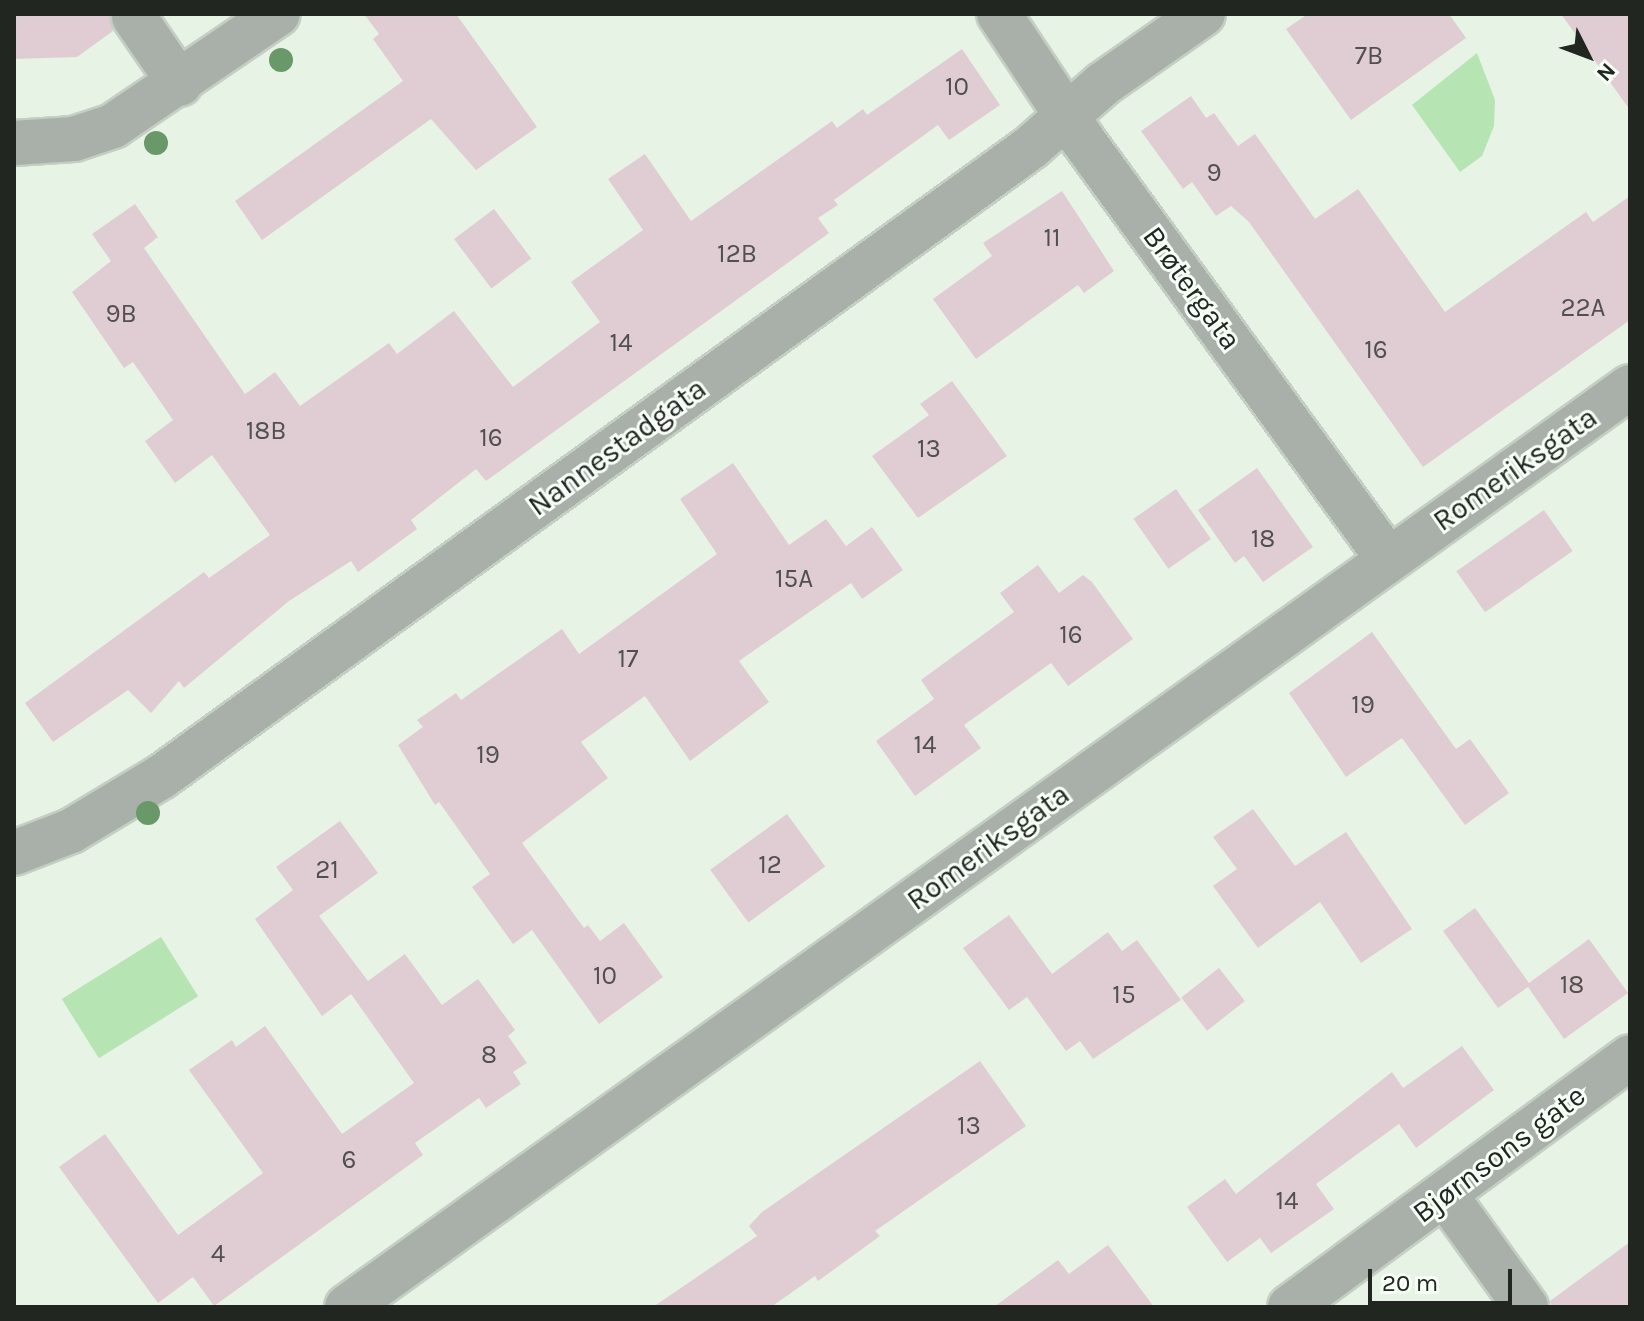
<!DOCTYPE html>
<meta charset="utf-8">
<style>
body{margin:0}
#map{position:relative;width:1644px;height:1321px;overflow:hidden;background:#e7f3e5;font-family:Karla,sans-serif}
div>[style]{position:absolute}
.green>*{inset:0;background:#b7e4b3;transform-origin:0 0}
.building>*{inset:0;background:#e0cdd4;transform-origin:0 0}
.roads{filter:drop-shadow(2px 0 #c4cec2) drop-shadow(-2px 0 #c4cec2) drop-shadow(0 2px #c4cec2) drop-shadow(0 -2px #c4cec2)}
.minor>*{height:44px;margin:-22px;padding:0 22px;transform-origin:22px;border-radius:22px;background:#a9afa9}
.trees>*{width:24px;height:24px;margin:-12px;border-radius:50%;background:#6a9969}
span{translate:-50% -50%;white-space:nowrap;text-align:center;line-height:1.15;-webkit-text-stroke:6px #f7fff6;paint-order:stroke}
.number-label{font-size:26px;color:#52504e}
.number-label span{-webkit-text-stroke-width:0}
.street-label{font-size:30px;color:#222621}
.frame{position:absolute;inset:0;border:16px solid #222621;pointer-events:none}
.north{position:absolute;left:1548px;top:16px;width:80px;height:80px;-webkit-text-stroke:6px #f7fff6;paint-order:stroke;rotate:132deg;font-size:22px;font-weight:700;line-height:32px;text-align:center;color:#222621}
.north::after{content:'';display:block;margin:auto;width:28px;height:36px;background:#222621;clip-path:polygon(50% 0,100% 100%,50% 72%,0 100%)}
.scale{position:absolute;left:1368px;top:1269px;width:144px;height:36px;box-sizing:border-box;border:4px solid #222621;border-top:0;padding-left:10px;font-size:24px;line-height:28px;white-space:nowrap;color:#222621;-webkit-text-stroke:6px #f7fff6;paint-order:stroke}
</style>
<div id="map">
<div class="green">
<div style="clip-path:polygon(1477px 53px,1495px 100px,1494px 126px,1482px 156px,1460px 172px,1412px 105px)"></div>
<div style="left:161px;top:937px;width:70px;height:117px;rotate:58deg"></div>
</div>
<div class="building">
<div style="clip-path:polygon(14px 14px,110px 14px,113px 31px,77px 57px,14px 59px)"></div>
<div style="clip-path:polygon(364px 14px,456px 14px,537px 127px,476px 170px,431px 119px,262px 240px,235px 201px,403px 81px,373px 39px,379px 34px)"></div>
<div style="clip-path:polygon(1308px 14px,1449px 14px,1466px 38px,1351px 120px,1286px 29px)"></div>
<div style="clip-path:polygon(1561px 14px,1630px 14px,1630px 110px)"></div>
<div style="clip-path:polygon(962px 49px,1000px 105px,949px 140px,938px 125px,834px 200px,838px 205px,818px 218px,829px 233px,486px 481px,476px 469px,411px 520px,417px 529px,358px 572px,351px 561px,289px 601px,184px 688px,179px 681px,151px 713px,128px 690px,53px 742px,25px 703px,204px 572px,209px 578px,270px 535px,212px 455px,175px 483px,145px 441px,173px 420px,133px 362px,124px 368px,72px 292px,111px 261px,92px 234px,135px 204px,158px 237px,144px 248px,245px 394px,275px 372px,300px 406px,389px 343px,397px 354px,454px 311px,513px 387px,600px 322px,571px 282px,643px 230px,608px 179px,645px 154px,691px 221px,832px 121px,837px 128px,863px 109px,867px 115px)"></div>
<div style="clip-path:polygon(1191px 96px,1206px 118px,1214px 113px,1238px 146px,1255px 134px,1315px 219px,1358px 189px,1445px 312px,1586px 212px,1593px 222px,1630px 196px,1630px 320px,1423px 467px,1249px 222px,1231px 206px,1216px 216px,1192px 182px,1183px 189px,1141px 131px)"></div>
<div style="clip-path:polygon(1062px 191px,1114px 271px,1084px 293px,1078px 285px,976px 359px,933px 299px,992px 256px,983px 243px)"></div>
<div style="left:494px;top:209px;width:62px;height:50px;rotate:53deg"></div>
<div style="clip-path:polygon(952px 381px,1007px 456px,918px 518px,872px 456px,929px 415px,920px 404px)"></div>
<div style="clip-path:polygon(733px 463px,789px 545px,826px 519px,846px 546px,872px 527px,903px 570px,862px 599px,851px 583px,739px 661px,769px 702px,690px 761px,645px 696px,581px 742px,608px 778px,522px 843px,584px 928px,588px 925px,600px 941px,624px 923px,663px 977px,599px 1024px,532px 930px,513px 944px,472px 887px,490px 874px,439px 802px,435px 805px,398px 745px,423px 727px,417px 720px,456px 693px,461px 700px,562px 629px,579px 654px,717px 554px,680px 499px)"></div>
<div style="clip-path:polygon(1257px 468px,1313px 547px,1263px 582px,1244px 556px,1235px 563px,1198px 510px)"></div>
<div style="left:1176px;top:489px;width:61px;height:52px;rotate:55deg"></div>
<div style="left:1544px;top:510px;width:50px;height:107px;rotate:55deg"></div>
<div style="clip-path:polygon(1038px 565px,1059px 593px,1083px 575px,1092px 582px,1133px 639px,1068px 686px,1051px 663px,964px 725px,981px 748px,915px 796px,876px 741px,934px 699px,921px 680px,1014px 612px,1000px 593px)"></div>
<div style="clip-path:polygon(1372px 632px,1456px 749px,1470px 739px,1509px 793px,1465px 825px,1402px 738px,1346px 777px,1289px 693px)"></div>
<div style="clip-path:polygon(1253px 809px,1295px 866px,1346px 832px,1412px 929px,1361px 963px,1320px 902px,1258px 948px,1213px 886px,1237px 869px,1213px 837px)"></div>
<div style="left:787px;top:814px;width:65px;height:95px;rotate:54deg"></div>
<div style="clip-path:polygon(340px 821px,378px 873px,319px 916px,368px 981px,405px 954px,442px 1005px,478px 979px,515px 1030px,508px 1036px,527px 1063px,513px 1072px,521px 1084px,486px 1108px,479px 1098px,415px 1143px,423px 1155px,214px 1306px,193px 1277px,158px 1303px,59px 1167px,105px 1134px,178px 1235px,263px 1173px,189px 1070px,232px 1040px,236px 1047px,265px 1026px,342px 1134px,414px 1083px,351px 994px,322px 1016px,255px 919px,293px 890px,276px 867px)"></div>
<div style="clip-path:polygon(1475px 908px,1529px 983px,1589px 939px,1628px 993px,1564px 1039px,1528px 987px,1498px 1008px,1443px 931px)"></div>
<div style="clip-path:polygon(1009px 915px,1052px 974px,1108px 932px,1122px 951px,1137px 940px,1181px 1000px,1093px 1059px,1080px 1041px,1066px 1051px,1027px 997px,1009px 1010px,963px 948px)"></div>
<div style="left:1219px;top:968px;width:42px;height:48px;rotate:52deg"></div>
<div style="clip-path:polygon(1462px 1046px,1494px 1090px,1416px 1148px,1399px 1124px,1316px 1184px,1334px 1209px,1271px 1253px,1260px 1238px,1227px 1262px,1187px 1207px,1225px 1179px,1236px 1194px,1392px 1072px,1403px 1088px)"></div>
<div style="clip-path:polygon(980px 1061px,1026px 1126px,875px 1231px,880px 1236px,818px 1281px,815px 1276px,771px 1307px,653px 1307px,757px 1236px,749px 1226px,762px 1212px)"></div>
<div style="clip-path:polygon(1630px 1242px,1630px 1307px,1551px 1307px,1550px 1301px)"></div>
<div style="clip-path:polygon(1108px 1245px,1154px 1307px,994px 1307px,1058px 1260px,1069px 1274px)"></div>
</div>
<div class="roads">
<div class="minor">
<div style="left:999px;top:14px;width:150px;rotate:56.4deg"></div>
<div style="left:1082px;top:139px;width:520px;rotate:53.92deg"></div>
<div style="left:134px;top:17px;width:81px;rotate:55.5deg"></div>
<div style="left:14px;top:143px;width:60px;rotate:-3.8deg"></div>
<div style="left:74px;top:139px;width:41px;rotate:-18.4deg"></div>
<div style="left:113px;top:126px;width:199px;rotate:-34.2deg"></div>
<div style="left:14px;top:853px;width:61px;rotate:-21.1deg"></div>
<div style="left:71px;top:831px;width:105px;rotate:-31deg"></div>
<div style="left:161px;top:777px;width:1073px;rotate:-35.9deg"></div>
<div style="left:1030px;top:148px;width:97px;rotate:-41.2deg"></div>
<div style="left:1103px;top:84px;width:122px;rotate:-35deg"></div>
<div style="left:1446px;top:1196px;width:137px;rotate:54.2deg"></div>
<div style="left:347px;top:1307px;width:1579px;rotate:-35.64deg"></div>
<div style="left:1290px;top:1307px;width:422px;rotate:-36.3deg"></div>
</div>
</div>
<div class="trees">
<div style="left:281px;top:60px"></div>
<div style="left:156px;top:143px"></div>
<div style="left:148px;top:813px"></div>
</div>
<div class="number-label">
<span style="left:1369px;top:56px">7B</span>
<span style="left:957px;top:87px">10</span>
<span style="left:1214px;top:173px">9</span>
<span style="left:1052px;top:238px">11</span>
<span style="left:737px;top:254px">12B</span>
<span style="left:1583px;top:308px">22A</span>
<span style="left:121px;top:314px">9B</span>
<span style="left:621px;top:343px">14</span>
<span style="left:1376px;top:350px">16</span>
<span style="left:266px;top:431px">18B</span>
<span style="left:491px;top:438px">16</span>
<span style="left:929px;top:449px">13</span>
<span style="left:1263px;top:539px">18</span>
<span style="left:794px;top:579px">15A</span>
<span style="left:1071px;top:635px">16</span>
<span style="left:628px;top:659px">17</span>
<span style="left:1363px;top:705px">19</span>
<span style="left:925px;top:745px">14</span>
<span style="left:488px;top:755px">19</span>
<span style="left:770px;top:865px">12</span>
<span style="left:327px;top:870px">21</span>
<span style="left:605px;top:976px">10</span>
<span style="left:1572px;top:985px">18</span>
<span style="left:1124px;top:995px">15</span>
<span style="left:489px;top:1055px">8</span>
<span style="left:969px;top:1126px">13</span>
<span style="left:349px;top:1160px">6</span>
<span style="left:1287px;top:1201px">14</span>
<span style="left:218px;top:1254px">4</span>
</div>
<div class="street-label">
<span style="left:1192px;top:288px;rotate:54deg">Brøtergata</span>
<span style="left:617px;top:447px;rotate:-36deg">Nannestadgata</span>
<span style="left:1515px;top:469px;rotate:-35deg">Romeriksgata</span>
<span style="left:988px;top:847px;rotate:-36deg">Romeriksgata</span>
<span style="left:1499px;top:1154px;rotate:-37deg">Bjørnsons gate</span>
</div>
<div class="frame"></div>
<div class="north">N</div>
<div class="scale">20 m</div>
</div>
